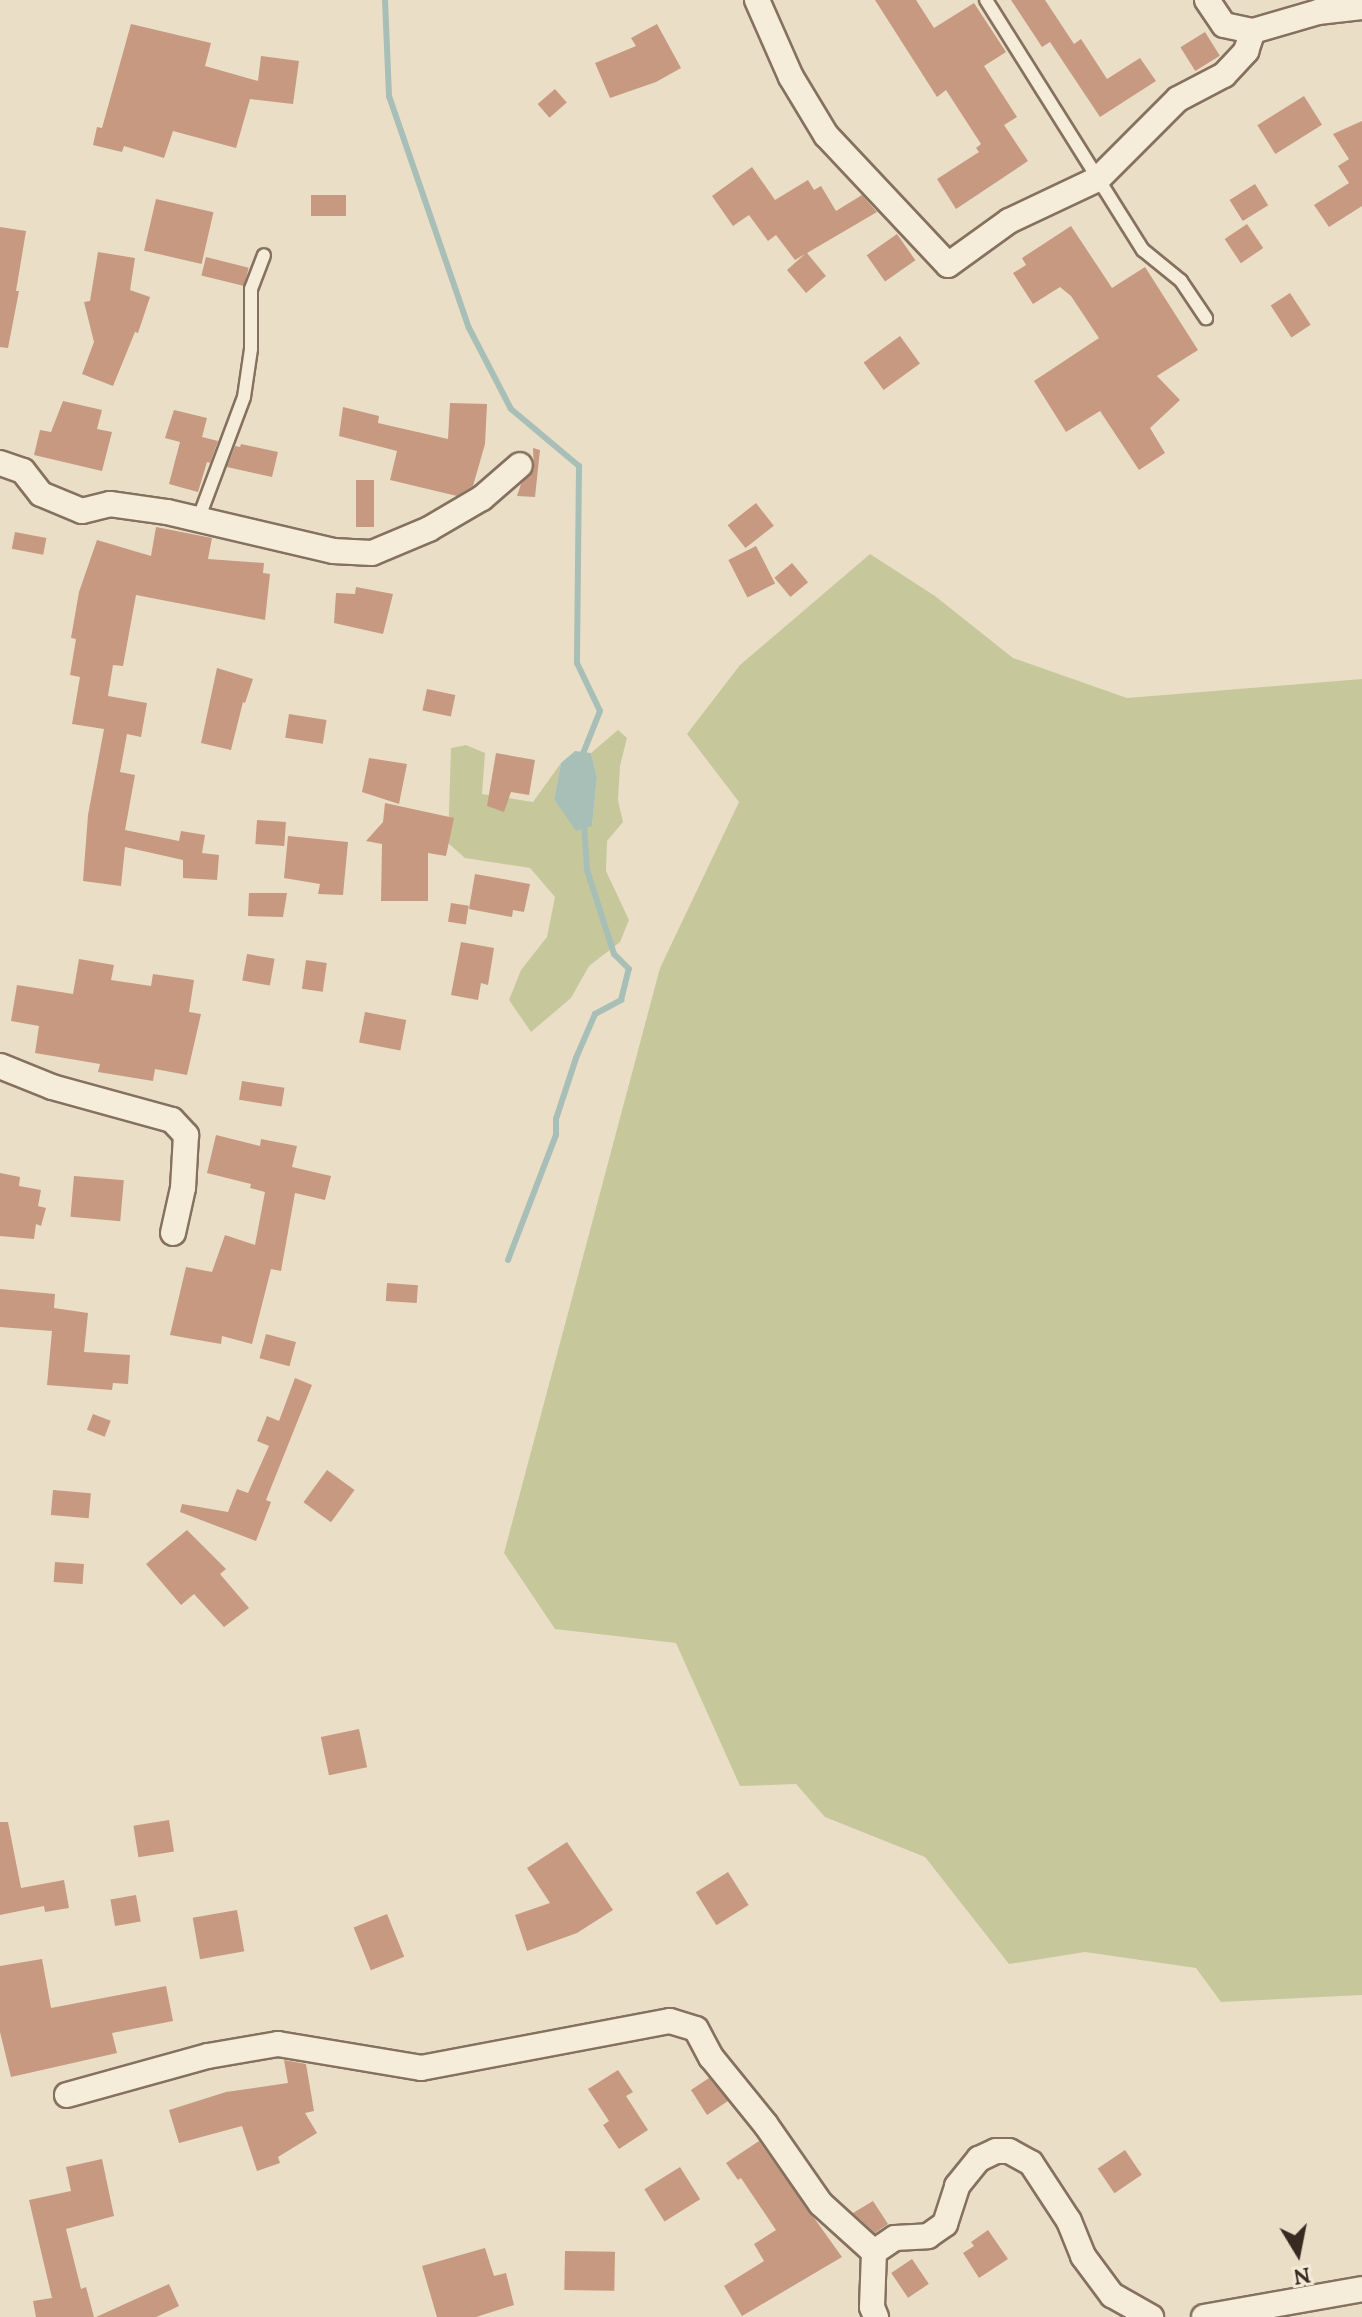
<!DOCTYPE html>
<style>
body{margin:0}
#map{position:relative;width:1362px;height:2317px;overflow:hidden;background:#ebdec7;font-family:Lora,serif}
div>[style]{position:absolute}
.green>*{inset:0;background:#c6c89c}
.water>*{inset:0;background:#a8bfb7}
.stream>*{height:6px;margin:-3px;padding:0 3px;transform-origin:3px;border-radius:3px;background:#a8bfb7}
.building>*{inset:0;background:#c69980;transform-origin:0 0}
.roads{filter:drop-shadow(2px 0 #85715e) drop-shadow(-2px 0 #85715e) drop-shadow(0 2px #85715e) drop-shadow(0 -2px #85715e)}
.service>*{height:12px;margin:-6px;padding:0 6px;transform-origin:6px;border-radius:6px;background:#f6ecda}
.minor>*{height:24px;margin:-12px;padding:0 12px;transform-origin:12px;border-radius:12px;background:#f6ecda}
span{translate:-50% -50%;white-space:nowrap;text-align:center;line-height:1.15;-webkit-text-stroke:6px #f3e9d6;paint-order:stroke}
.north{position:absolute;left:1258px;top:2213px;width:80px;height:80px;-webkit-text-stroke:6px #f3e9d6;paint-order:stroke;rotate:170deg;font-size:22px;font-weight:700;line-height:32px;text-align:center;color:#372a20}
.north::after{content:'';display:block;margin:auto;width:28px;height:36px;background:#372a20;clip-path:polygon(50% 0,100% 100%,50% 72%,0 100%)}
</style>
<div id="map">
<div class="green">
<div style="clip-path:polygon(870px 554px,935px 596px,1013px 658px,1127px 698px,1362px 679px,1362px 1995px,1221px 2002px,1196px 1968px,1085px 1952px,1009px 1964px,925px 1857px,825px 1817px,796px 1784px,740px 1786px,676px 1643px,555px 1629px,504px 1553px,660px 968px,739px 802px,687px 734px,740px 665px)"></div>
<div style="clip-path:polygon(618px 730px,627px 738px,620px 766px,618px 800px,623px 822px,607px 841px,606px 871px,629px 920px,620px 942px,589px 966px,571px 998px,531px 1032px,509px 1000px,521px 970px,547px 937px,555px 897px,530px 868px,465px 858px,448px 843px,451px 748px,466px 745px,485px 753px,482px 794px,533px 802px,561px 763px,554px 799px,592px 826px,597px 777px,591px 753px)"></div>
</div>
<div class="water">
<div style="clip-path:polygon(575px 751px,591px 753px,597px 777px,592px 826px,576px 831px,554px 799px,561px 763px)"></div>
</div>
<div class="stream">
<div style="left:385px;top:0;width:96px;rotate:87.6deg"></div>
<div style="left:389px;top:96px;width:245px;rotate:71deg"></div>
<div style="left:469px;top:328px;width:91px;rotate:62.6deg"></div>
<div style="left:511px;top:409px;width:89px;rotate:40deg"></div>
<div style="left:579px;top:466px;width:197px;rotate:90.6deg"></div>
<div style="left:577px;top:663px;width:53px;rotate:64.4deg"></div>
<div style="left:600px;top:711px;width:48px;rotate:111.8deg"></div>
<div style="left:508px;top:1260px;width:134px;rotate:-69deg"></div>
<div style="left:556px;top:1135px;width:16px;rotate:-90deg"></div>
<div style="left:556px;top:1119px;width:64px;rotate:-71.8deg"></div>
<div style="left:576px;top:1058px;width:48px;rotate:-66.6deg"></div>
<div style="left:595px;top:1014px;width:30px;rotate:-28deg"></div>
<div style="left:621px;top:1000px;width:32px;rotate:-76deg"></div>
<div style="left:629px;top:969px;width:21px;rotate:-135deg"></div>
<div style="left:614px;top:954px;width:88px;rotate:-107.8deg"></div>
<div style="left:587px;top:870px;width:47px;rotate:-93.7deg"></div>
</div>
<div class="building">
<div style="clip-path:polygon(875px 0,916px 0,934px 28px,974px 3px,1006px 52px,984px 66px,1017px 117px,1004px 125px,1028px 161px,956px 209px,937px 179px,979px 152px,976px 148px,981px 144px,946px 90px,937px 97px)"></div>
<div style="clip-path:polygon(1011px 0,1045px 0,1074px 44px,1081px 39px,1107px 79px,1140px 58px,1156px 81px,1100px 117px,1050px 42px,1042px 47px)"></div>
<div style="clip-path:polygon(131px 24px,211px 43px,205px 66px,258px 81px,261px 56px,299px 61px,293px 104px,250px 99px,236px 148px,173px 131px,164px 158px,124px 146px,122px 152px,93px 145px,97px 127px,102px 128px)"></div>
<div style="clip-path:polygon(657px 24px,681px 68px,656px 82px,610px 98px,595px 63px,636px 46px,631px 38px)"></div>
<div style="left:1205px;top:32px;width:28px;height:29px;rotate:58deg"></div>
<div style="left:555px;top:89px;width:18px;height:23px;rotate:49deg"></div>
<div style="left:1304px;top:96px;width:34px;height:55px;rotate:58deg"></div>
<div style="clip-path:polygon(1362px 121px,1362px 206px,1329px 227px,1314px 205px,1349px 183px,1338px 166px,1349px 159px,1333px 134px)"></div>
<div style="clip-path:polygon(752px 167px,775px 200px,808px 180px,814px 190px,821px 186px,836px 211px,862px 195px,877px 212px,807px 253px,826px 276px,806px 293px,787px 270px,805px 254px,795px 260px,776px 235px,768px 241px,749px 215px,733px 226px,712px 196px)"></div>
<div style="left:1255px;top:184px;width:25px;height:30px;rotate:58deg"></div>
<div style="left:311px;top:195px;width:35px;height:21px"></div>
<div style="left:156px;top:199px;width:59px;height:53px;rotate:13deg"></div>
<div style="left:1247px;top:224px;width:29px;height:27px;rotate:56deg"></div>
<div style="clip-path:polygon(1071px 226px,1112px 288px,1145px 267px,1198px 350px,1157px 376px,1180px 400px,1150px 428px,1165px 453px,1139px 470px,1100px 411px,1066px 432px,1034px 381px,1099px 338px,1071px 296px,1060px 287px,1033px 304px,1013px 273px,1026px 265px,1022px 258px)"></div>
<div style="clip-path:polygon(0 227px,26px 231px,16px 291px,19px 291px,8px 348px,0 347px)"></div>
<div style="left:897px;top:234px;width:32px;height:37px;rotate:55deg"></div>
<div style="clip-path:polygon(98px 252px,135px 258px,130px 290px,150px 297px,138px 333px,135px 332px,113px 386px,82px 374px,94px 342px,84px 302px,90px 301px)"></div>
<div style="left:206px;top:257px;width:44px;height:19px;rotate:14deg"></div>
<div style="left:1290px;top:293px;width:38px;height:23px;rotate:57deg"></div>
<div style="left:900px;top:336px;width:34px;height:45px;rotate:54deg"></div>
<div style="clip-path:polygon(63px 401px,102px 410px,97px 429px,112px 432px,102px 471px,34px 455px,40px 430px,51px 432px)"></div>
<div style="clip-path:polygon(450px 403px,487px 404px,485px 444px,473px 486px,457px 496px,390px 480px,397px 451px,339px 436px,343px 407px,379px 416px,378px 423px,448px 439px)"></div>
<div style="clip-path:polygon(174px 410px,207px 418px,202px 437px,218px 441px,210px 463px,207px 462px,198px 492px,169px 484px,180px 442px,165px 438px)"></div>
<div style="clip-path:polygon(241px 444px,278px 452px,272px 477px,227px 467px,235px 446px,240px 447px)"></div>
<div style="clip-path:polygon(533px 448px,540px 450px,535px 497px,517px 496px,521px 484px,534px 469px)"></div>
<div style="left:356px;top:480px;width:18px;height:47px"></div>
<div style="left:756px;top:503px;width:29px;height:36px;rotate:52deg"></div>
<div style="clip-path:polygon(156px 527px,212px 538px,208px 559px,264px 563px,263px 573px,270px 574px,265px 620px,136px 595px,123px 666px,113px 665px,108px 696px,147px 703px,141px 737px,127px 734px,120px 772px,135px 775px,125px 830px,179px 841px,181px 831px,205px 835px,202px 853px,219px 855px,217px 880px,183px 878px,183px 860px,125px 847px,121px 886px,83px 881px,88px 815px,104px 729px,72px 724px,80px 677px,70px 675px,76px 639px,71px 638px,79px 592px,97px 540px,151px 556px)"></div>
<div style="left:15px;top:532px;width:32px;height:17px;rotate:11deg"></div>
<div style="left:756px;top:546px;width:42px;height:31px;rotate:63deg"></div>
<div style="left:792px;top:563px;width:25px;height:23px;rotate:50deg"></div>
<div style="clip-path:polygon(356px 587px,393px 594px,383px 634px,334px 623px,336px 593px,355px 594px)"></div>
<div style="clip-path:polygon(217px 668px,253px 679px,245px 703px,243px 702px,231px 750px,201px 743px)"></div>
<div style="left:427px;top:689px;width:29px;height:22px;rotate:12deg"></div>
<div style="left:289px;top:714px;width:38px;height:24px;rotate:9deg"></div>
<div style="clip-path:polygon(496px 753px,535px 760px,529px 795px,511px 792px,504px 812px,487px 806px)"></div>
<div style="clip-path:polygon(369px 758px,407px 764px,399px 804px,362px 792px)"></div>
<div style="clip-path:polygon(385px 803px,454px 818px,446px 856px,428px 853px,428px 901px,381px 901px,382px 844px,366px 841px,383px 822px)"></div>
<div style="left:257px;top:820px;width:29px;height:24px;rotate:4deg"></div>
<div style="clip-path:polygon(288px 836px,348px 842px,343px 895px,318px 894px,320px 884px,284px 878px)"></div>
<div style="clip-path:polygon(475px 874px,530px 884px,524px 912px,513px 910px,512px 917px,469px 909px)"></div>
<div style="clip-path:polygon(249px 893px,287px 893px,283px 917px,248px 916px)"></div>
<div style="left:451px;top:903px;width:18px;height:19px;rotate:9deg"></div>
<div style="clip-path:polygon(461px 942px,494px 948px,488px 985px,481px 983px,478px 1000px,451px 995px)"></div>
<div style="left:247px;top:954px;width:28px;height:27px;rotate:10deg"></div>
<div style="clip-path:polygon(79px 959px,114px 965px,111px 980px,151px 986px,153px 974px,194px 980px,189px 1012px,201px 1014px,187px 1075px,155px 1069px,153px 1081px,98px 1072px,100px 1064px,35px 1053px,39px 1026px,11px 1021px,17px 985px,73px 994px)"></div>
<div style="left:306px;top:960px;width:21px;height:29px;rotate:8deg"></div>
<div style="left:365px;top:1012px;width:42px;height:31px;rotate:11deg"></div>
<div style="left:242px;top:1081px;width:43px;height:19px;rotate:9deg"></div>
<div style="clip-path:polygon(216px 1135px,260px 1146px,261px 1139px,297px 1146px,292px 1167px,331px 1176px,325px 1200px,295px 1193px,281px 1271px,271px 1269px,252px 1344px,222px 1336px,221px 1344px,170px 1335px,186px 1267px,212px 1272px,225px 1235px,255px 1245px,265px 1192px,250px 1188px,251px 1184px,207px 1173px)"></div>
<div style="clip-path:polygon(0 1173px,20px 1177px,19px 1186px,41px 1190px,38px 1206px,46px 1208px,41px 1226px,36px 1224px,34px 1239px,0 1236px)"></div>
<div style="left:74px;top:1176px;width:50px;height:41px;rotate:5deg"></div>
<div style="left:387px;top:1283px;width:31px;height:18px;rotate:4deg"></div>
<div style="clip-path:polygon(0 1289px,55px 1294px,54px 1308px,88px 1313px,84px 1352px,130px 1355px,128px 1384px,113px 1383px,112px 1390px,47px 1385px,52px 1331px,0 1327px)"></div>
<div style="left:266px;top:1334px;width:31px;height:25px;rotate:15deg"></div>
<div style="clip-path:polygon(295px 1378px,312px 1385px,266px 1500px,271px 1502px,256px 1541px,180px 1512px,182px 1504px,228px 1512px,237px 1489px,248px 1493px,269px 1446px,257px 1441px,267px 1416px,279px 1421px)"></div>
<div style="left:93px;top:1414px;width:19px;height:17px;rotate:21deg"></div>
<div style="left:327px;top:1470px;width:34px;height:40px;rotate:36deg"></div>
<div style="left:53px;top:1490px;width:38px;height:25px;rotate:5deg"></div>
<div style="clip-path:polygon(187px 1530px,226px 1569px,220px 1574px,249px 1608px,224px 1627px,194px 1594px,181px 1605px,146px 1564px)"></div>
<div style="left:55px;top:1562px;width:29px;height:20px;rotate:4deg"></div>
<div style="left:359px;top:1729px;width:39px;height:39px;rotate:78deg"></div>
<div style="left:169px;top:1820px;width:32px;height:36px;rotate:81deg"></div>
<div style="clip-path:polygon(0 1822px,8px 1822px,21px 1888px,64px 1880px,69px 1908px,45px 1912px,44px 1906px,0 1915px)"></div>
<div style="clip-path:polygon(567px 1842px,613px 1910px,577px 1933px,527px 1951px,515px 1915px,550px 1903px,527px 1868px)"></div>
<div style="left:728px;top:1872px;width:39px;height:38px;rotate:58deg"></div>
<div style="left:136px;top:1895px;width:27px;height:26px;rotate:80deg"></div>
<div style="left:237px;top:1910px;width:42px;height:45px;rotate:80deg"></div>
<div style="left:387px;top:1914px;width:46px;height:36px;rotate:68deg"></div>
<div style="clip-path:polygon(42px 1959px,51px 2008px,166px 1986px,173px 2021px,112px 2033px,117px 2053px,11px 2077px,0 2032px,0 1966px)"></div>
<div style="clip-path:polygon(284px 2060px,306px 2064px,314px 2111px,305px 2113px,317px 2133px,278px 2157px,280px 2163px,257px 2171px,242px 2126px,179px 2143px,169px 2110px,226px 2092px,288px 2083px)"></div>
<div style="clip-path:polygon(618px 2070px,633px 2092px,626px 2096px,648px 2130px,619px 2149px,603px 2125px,609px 2121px,588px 2089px)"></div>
<div style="clip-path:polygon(709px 2078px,728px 2101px,707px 2115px,691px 2090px)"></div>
<div style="clip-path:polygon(759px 2141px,842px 2257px,742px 2316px,724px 2286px,764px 2261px,754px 2244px,776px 2230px,741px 2178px,738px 2180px,726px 2163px)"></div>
<div style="left:1125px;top:2150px;width:30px;height:33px;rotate:56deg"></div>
<div style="clip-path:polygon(102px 2159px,114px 2216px,66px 2229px,81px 2289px,86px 2287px,94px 2317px,36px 2317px,33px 2301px,52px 2298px,29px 2200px,71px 2191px,66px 2167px)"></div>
<div style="left:680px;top:2167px;width:38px;height:42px;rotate:58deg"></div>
<div style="clip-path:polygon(873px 2201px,888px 2224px,875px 2233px,853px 2213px)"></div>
<div style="clip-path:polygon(988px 2230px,1008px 2259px,979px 2278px,963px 2253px,974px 2246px,971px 2242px)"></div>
<div style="clip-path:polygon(485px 2248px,494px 2276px,506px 2273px,514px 2305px,476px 2317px,437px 2317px,422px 2266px)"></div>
<div style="left:565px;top:2251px;width:50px;height:39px;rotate:1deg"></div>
<div style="left:912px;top:2259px;width:30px;height:25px;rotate:56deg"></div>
<div style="clip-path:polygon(169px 2284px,179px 2306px,156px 2317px,96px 2317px)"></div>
</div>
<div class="roads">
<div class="service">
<div style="left:986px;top:0;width:295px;rotate:57.9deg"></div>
<div style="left:1143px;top:250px;width:49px;rotate:39.2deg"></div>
<div style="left:1181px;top:281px;width:45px;rotate:56deg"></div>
<div style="left:198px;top:520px;width:131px;rotate:-69.5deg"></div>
<div style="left:244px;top:397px;width:49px;rotate:-81.7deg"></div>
<div style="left:251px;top:349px;width:60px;rotate:-90deg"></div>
<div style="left:251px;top:289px;width:36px;rotate:-69deg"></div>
</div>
<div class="minor">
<div style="left:757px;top:0;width:84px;rotate:66.2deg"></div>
<div style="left:791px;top:77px;width:68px;rotate:58.9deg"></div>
<div style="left:826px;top:135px;width:178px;rotate:46.8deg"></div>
<div style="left:948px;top:265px;width:75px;rotate:-35.8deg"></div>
<div style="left:1009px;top:221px;width:98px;rotate:-25.3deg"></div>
<div style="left:1098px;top:179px;width:113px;rotate:-45deg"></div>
<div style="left:1178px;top:99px;width:52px;rotate:-27.6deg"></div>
<div style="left:1224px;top:75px;width:33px;rotate:-47deg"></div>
<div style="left:1246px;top:51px;width:21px;rotate:-71deg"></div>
<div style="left:1207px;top:0;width:30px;rotate:56deg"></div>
<div style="left:1224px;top:25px;width:30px;rotate:12deg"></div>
<div style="left:1253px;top:31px;width:68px;rotate:-16.3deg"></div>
<div style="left:1318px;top:12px;width:44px;rotate:-6.5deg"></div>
<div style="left:0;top:463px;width:24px;rotate:19deg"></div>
<div style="left:23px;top:471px;width:29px;rotate:52deg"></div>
<div style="left:41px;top:494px;width:44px;rotate:22.5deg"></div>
<div style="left:82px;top:511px;width:29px;rotate:-14deg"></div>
<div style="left:110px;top:504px;width:58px;rotate:8deg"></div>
<div style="left:167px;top:512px;width:171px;rotate:13.2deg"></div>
<div style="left:333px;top:551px;width:39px;rotate:3deg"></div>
<div style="left:372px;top:553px;width:62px;rotate:-22.8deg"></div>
<div style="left:429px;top:529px;width:61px;rotate:-30.3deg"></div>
<div style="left:482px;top:498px;width:50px;rotate:-41deg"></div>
<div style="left:0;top:1066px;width:56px;rotate:22deg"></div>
<div style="left:52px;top:1087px;width:124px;rotate:15.4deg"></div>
<div style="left:172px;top:1120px;width:21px;rotate:47deg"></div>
<div style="left:186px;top:1135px;width:53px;rotate:93.2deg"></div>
<div style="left:183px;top:1188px;width:46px;rotate:102.5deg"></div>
<div style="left:67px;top:2095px;width:146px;rotate:-15.5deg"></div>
<div style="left:208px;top:2056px;width:71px;rotate:-9.7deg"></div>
<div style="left:278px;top:2044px;width:145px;rotate:9.5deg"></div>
<div style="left:421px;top:2068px;width:253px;rotate:-10.7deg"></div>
<div style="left:670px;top:2021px;width:27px;rotate:17deg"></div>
<div style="left:696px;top:2029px;width:32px;rotate:62deg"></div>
<div style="left:711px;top:2057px;width:87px;rotate:51deg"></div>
<div style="left:766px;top:2125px;width:96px;rotate:55.2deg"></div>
<div style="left:821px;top:2204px;width:72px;rotate:42.2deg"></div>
<div style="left:874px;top:2252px;width:55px;rotate:92.1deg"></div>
<div style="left:872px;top:2307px;width:11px;rotate:68deg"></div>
<div style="left:874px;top:2252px;width:25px;rotate:-34deg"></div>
<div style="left:895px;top:2238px;width:33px;rotate:-3deg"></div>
<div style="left:928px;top:2236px;width:21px;rotate:-35deg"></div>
<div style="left:945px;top:2224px;width:40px;rotate:-72deg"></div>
<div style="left:957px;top:2186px;width:35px;rotate:-51deg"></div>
<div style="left:979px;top:2159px;width:19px;rotate:-25deg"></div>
<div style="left:996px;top:2151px;width:13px"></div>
<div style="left:1009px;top:2151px;width:25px;rotate:29deg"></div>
<div style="left:1031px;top:2163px;width:69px;rotate:56.8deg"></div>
<div style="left:1069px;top:2221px;width:38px;rotate:68deg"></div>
<div style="left:1083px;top:2256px;width:49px;rotate:53.4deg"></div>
<div style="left:1112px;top:2295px;width:45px;rotate:29.4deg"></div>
<div style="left:1204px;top:2317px;width:160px;rotate:-10deg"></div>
</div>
</div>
<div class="north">N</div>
</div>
